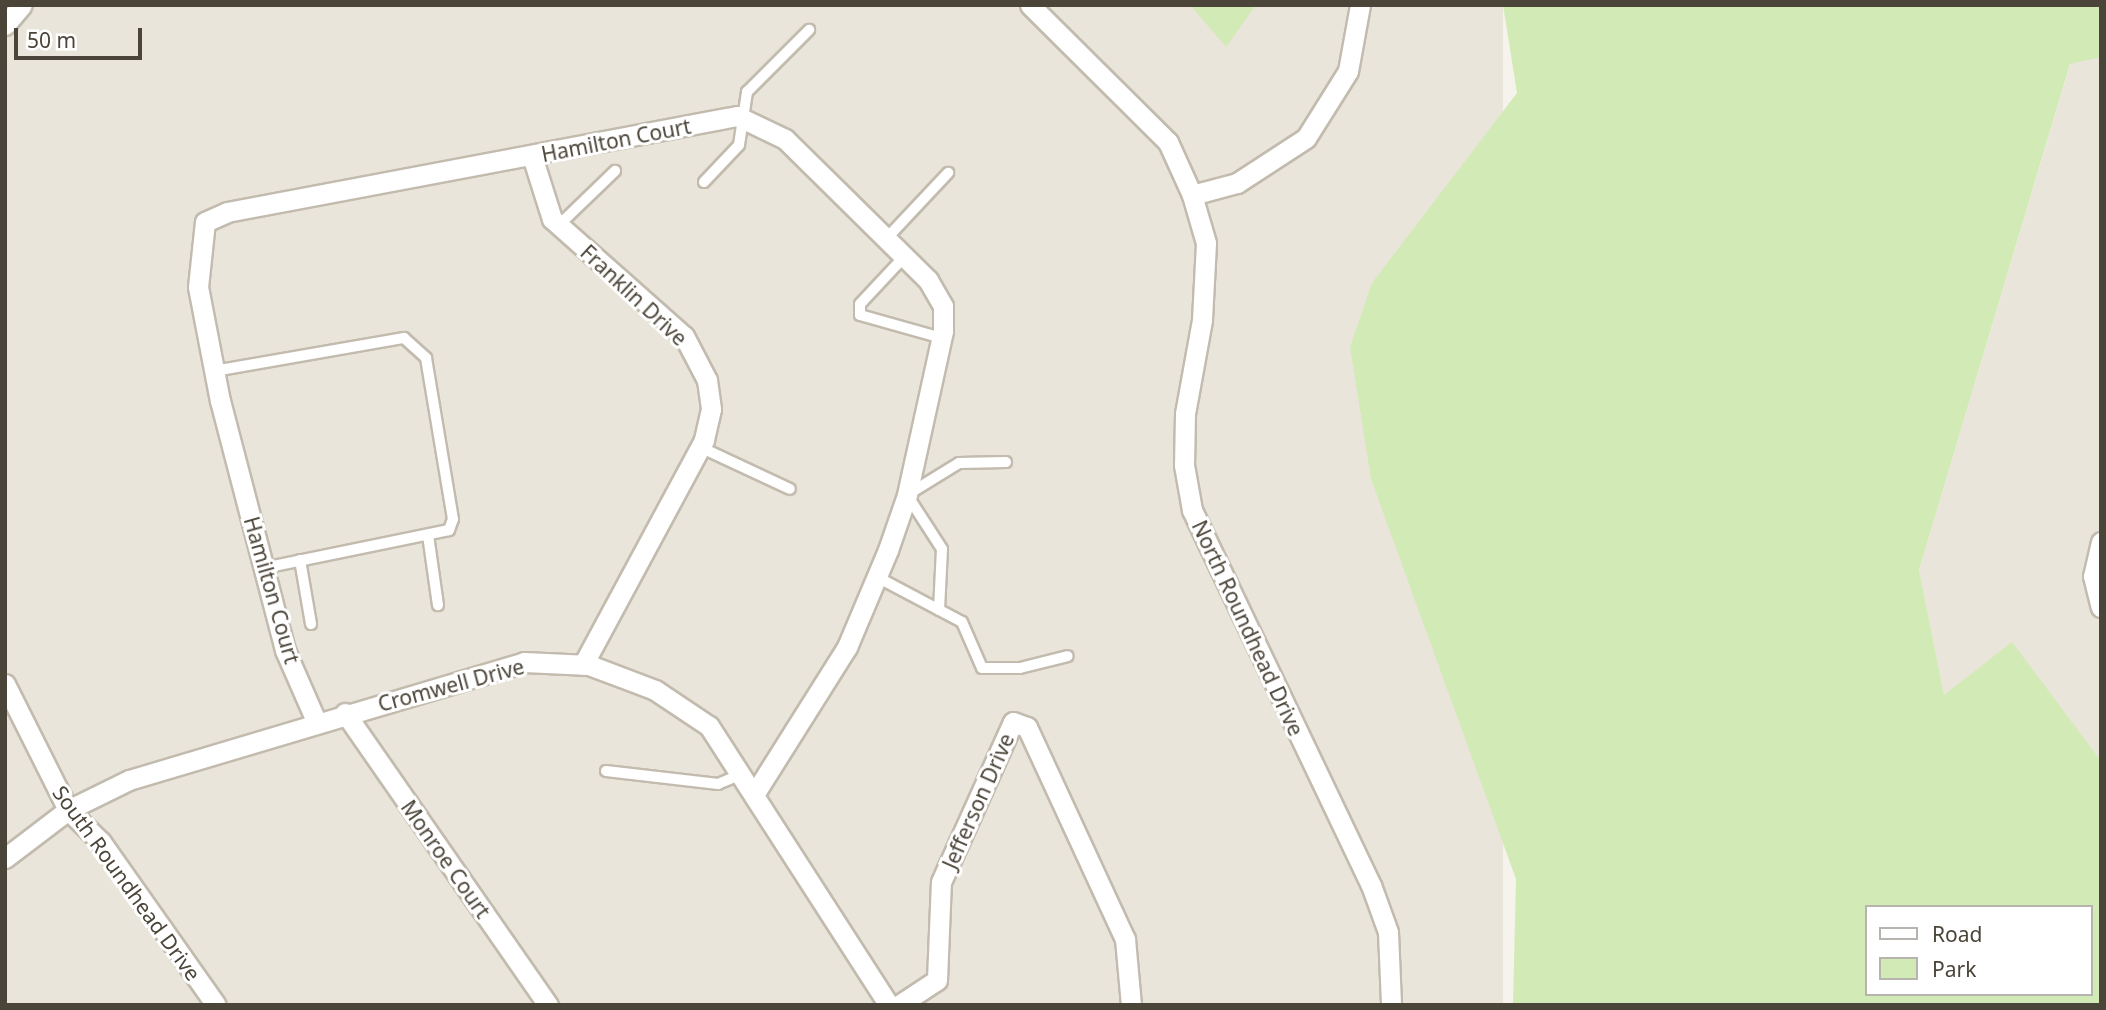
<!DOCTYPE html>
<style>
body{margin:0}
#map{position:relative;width:2106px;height:1010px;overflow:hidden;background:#f6f3ec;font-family:"Noto Sans",sans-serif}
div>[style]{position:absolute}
.residential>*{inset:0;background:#eae5da;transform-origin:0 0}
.green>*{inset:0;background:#d2eab5}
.roads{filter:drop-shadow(2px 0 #c2bbae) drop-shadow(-2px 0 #c2bbae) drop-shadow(0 2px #c2bbae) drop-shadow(0 -2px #c2bbae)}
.service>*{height:10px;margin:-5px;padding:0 5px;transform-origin:5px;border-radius:5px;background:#fff}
.minor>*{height:19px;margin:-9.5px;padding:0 9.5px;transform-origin:9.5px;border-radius:9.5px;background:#fff}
span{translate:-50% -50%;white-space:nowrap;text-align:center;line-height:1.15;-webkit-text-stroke:6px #fff;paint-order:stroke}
.street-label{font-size:21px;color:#4b4439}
.frame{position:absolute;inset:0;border:7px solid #4b4439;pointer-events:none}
.legend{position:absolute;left:1865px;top:905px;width:228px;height:91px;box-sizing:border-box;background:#fff;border:2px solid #b7b4b0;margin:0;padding:9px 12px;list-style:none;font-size:21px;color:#4b4439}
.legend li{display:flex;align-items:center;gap:14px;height:35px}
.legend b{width:35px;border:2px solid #b7b4b0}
.scale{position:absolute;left:14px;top:28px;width:128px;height:32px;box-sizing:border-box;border:4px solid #4b4439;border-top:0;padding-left:9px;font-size:21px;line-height:24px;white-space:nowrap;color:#4b4439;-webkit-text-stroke:5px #fff;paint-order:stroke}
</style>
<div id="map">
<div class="residential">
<div style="left:5px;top:5px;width:1498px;height:1000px"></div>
<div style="clip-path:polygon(2088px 5px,2101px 5px,2101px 864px,1944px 696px,1919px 570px)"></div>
</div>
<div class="green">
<div style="clip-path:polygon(1190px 5px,1256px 5px,1226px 47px)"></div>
<div style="clip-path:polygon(evenodd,1503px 5px,2101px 5px,2101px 57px,2070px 64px,1919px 570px,1944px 695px,2012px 642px,2101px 761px,2101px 1005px,1513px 1005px,1516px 879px,1371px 479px,1350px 347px,1372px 283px,1517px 93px,1503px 5px,1866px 907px,2090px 907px,2090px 994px,1866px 994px,1866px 907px)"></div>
</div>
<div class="roads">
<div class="service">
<div style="left:704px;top:182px;width:51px;rotate:-46.6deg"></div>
<div style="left:739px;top:145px;width:54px;rotate:-81.4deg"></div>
<div style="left:747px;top:92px;width:88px;rotate:-45deg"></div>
<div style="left:559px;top:225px;width:78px;rotate:-44deg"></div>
<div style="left:886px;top:239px;width:91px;rotate:-46.8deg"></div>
<div style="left:904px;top:257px;width:64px;rotate:133.1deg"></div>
<div style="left:860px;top:304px;width:11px;rotate:90deg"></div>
<div style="left:860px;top:315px;width:85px;rotate:15.7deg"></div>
<div style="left:214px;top:371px;width:193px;rotate:-9.9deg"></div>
<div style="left:404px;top:338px;width:30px;rotate:42deg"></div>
<div style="left:426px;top:358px;width:163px;rotate:80.5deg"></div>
<div style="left:453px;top:519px;width:12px;rotate:110deg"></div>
<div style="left:449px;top:530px;width:189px;rotate:168.4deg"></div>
<div style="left:700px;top:447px;width:99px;rotate:25deg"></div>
<div style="left:428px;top:535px;width:71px;rotate:81.9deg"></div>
<div style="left:300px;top:560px;width:65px;rotate:80.2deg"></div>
<div style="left:877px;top:577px;width:96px;rotate:27.9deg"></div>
<div style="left:962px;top:622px;width:50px;rotate:66.5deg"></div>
<div style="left:982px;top:668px;width:38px"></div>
<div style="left:1020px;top:668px;width:49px;rotate:-14deg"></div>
<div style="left:939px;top:610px;width:61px;rotate:-87.2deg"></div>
<div style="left:942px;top:549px;width:64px;rotate:-122.9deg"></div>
<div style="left:907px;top:495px;width:61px;rotate:-31.6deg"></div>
<div style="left:959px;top:463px;width:47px;rotate:-1.2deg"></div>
<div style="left:606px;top:771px;width:113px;rotate:6.6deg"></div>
<div style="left:718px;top:784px;width:26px;rotate:-23deg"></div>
</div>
<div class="minor">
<div style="left:1030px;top:5px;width:194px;rotate:44.8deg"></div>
<div style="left:1168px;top:142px;width:58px;rotate:65.6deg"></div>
<div style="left:1192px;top:195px;width:50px;rotate:73.7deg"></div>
<div style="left:1206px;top:243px;width:77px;rotate:93deg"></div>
<div style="left:1202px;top:320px;width:96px;rotate:100.3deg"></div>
<div style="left:1185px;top:414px;width:51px;rotate:91.1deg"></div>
<div style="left:1184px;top:465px;width:46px;rotate:79.9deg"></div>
<div style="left:1192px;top:510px;width:416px;rotate:64.5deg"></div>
<div style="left:1371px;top:885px;width:50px;rotate:70.1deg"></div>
<div style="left:1388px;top:932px;width:73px;rotate:87.6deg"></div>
<div style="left:5px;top:25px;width:26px;rotate:-50deg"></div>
<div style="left:532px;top:156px;width:66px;rotate:72.4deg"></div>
<div style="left:552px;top:219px;width:176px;rotate:41.6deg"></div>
<div style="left:684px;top:336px;width:50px;rotate:62.4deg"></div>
<div style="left:707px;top:380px;width:29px;rotate:82deg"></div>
<div style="left:711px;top:409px;width:32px;rotate:103deg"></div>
<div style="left:704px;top:440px;width:255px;rotate:118.3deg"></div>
<div style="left:1192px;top:195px;width:47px;rotate:-14.9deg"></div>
<div style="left:1237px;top:183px;width:82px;rotate:-33.1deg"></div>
<div style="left:1306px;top:138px;width:79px;rotate:-57.9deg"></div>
<div style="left:1348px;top:71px;width:67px;rotate:-79.7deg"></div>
<div style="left:2101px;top:542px;width:35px;rotate:103deg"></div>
<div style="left:2093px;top:576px;width:32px;rotate:76deg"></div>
<div style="left:5px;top:684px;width:141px;rotate:63.4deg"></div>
<div style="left:68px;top:810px;width:46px;rotate:44.1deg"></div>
<div style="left:101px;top:842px;width:199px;rotate:54.8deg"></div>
<div style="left:345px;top:713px;width:356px;rotate:55.2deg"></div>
<div style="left:316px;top:721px;width:77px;rotate:-113.6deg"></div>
<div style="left:285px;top:650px;width:257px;rotate:-104.6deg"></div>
<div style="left:220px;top:401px;width:116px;rotate:-100.9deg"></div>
<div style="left:198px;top:287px;width:65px;rotate:-83.9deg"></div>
<div style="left:205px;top:222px;width:24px;rotate:-24deg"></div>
<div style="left:227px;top:212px;width:519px;rotate:-10.66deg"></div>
<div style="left:737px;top:116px;width:53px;rotate:25.6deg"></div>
<div style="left:785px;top:139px;width:201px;rotate:44.6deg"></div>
<div style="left:928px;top:280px;width:30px;rotate:60deg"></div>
<div style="left:943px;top:306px;width:25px;rotate:90deg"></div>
<div style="left:943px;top:331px;width:168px;rotate:102.4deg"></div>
<div style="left:907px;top:495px;width:58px;rotate:109.1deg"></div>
<div style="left:888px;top:550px;width:105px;rotate:112.9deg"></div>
<div style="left:847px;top:647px;width:173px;rotate:122.2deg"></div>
<div style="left:5px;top:858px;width:79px;rotate:-37.3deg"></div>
<div style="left:68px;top:810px;width:68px;rotate:-26.2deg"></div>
<div style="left:129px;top:780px;width:412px;rotate:-16.6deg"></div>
<div style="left:524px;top:662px;width:65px;rotate:2.6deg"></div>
<div style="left:589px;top:665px;width:71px;rotate:20.7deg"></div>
<div style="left:655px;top:690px;width:65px;rotate:33.7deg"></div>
<div style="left:709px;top:726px;width:332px;rotate:57.2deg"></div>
<div style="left:899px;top:1005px;width:45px;rotate:-33.3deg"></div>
<div style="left:937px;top:980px;width:98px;rotate:-87.7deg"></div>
<div style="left:941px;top:882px;width:175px;rotate:-65.8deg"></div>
<div style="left:1013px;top:722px;width:15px;rotate:20deg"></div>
<div style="left:1027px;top:727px;width:234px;rotate:65.2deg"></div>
<div style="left:1125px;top:939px;width:66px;rotate:84.8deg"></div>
</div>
</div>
<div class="street-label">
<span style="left:616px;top:140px;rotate:-11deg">Hamilton Court</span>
<span style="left:634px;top:295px;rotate:43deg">Franklin Drive</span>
<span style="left:272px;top:590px;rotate:74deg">Hamilton Court</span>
<span style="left:1248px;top:628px;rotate:65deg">North Roundhead Drive</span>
<span style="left:451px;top:685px;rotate:-15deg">Cromwell Drive</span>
<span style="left:978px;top:801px;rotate:-66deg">Jefferson Drive</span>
<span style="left:446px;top:859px;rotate:55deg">Monroe Court</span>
<span style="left:127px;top:883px;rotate:54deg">South Roundhead Drive</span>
</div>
<div class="frame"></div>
<ul class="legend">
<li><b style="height:9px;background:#fff"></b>Road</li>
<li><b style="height:19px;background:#d2eab5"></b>Park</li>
</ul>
<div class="scale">50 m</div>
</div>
